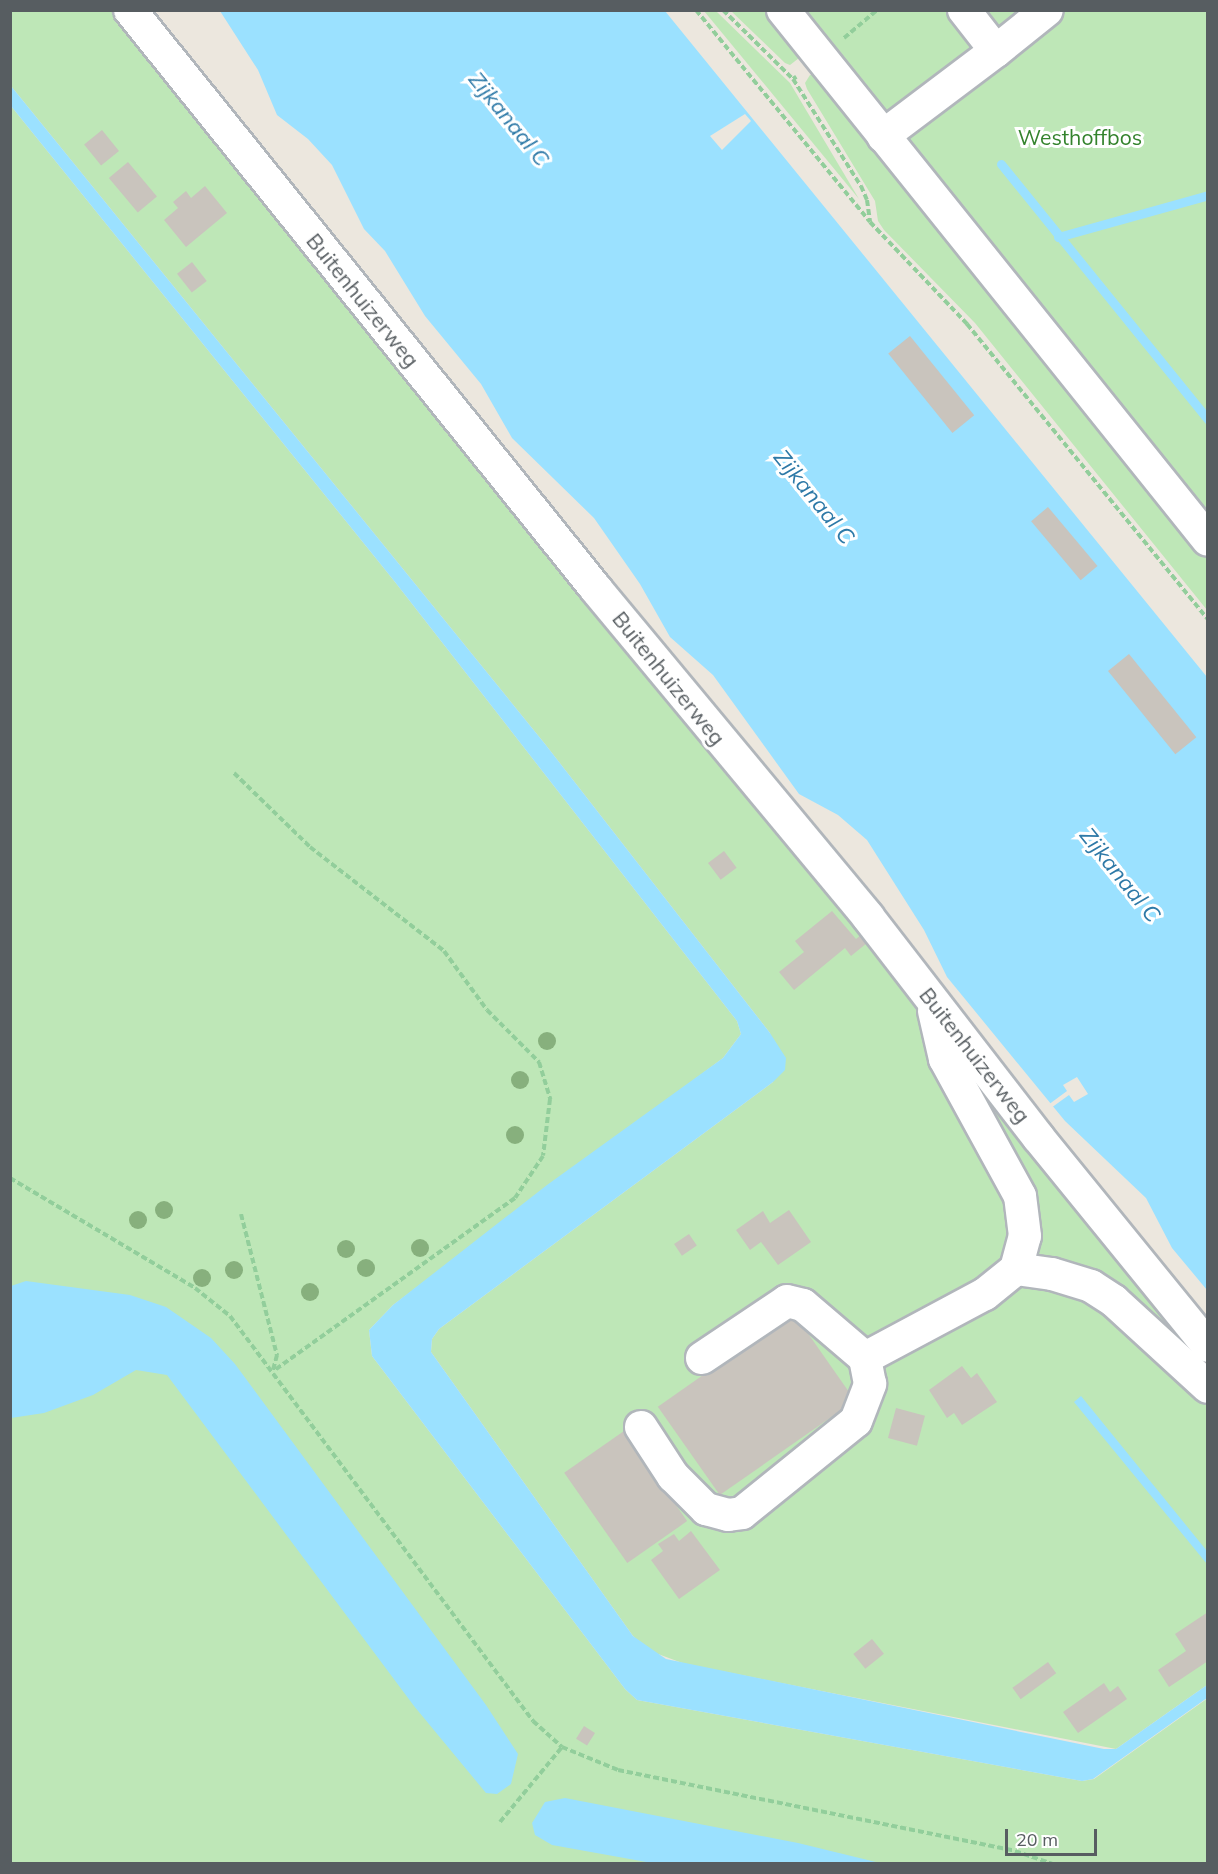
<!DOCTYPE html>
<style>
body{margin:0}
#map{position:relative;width:1218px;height:1874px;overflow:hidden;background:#ece7de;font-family:Mulish,sans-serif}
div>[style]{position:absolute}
.green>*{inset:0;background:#bee7b7}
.water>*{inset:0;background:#9be1ff}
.pier>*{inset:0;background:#ece7de}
.stream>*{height:9px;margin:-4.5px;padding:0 4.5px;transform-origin:4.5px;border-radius:4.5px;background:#9be1ff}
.building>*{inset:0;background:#c9c4bd;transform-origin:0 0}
.path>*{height:4px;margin-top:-2px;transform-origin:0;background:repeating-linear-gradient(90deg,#92ce9b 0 6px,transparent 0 9px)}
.roads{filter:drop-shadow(2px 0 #b1b6bb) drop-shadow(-2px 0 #b1b6bb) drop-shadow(0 2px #b1b6bb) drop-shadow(0 -2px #b1b6bb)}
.minor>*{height:32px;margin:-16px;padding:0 16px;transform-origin:16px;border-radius:16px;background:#fff}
.trees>*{width:18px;height:18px;margin:-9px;border-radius:50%;background:#87b07d}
span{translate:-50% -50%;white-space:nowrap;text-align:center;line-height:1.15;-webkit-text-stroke:6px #fff;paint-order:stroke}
.park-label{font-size:21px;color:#34832d}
.street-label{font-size:21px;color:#575d61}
.water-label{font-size:22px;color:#2d79a7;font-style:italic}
.frame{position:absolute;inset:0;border:12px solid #575d61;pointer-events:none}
.scale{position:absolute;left:1005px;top:1829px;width:92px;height:27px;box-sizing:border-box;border:3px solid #575d61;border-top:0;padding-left:8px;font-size:18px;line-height:21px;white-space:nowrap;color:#575d61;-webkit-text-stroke:4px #fff;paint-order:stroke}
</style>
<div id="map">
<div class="green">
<div style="clip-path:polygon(10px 11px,119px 11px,1207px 1360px,1207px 1685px,1116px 1749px,685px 1664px,650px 1651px,633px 1636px,431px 1352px,432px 1339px,439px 1329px,773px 1082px,770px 1033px,545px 744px,11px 86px)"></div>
<div style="clip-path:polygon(704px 11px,716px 11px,790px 83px,859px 199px)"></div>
<div style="clip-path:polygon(731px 11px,764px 11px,799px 58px,790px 65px,785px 63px)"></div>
<div style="clip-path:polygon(800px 11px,1207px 11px,1207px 514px,1146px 437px)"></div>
<div style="clip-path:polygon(810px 75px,816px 75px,1207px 558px,1207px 610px,975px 323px,884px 230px,878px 221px,875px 201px,807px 89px,805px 83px)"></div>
<div style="clip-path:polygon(11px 106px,395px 582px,737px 1021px,741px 1034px,723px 1058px,393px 1305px,369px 1330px,372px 1356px,625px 1689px,637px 1700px,1082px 1781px,1094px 1779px,1208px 1698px,1207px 1863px,11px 1863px)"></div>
</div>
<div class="water">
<div style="clip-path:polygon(220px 11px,665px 11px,1207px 677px,1207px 1290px,1172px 1248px,1146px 1198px,1065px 1121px,947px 977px,924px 930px,867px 840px,838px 815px,799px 794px,713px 675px,670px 637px,640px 584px,594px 518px,512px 438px,481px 384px,425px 316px,385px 251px,364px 229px,332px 165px,308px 139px,277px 115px,258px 70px)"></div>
<div style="clip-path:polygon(11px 86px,545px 744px,770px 1033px,786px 1058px,785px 1070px,773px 1082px,439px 1329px,432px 1339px,431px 1352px,633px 1636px,666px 1659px,1104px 1749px,1116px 1749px,1207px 1685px,1207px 1698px,1093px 1779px,1082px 1781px,637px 1700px,625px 1689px,372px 1356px,369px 1330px,393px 1305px,547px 1185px,723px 1058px,741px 1034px,737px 1021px,395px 582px,11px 106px)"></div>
<div style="clip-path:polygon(26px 1281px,130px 1295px,166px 1307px,211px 1338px,235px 1364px,486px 1705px,518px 1754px,511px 1784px,497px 1794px,486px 1793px,414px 1706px,167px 1375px,136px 1370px,93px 1395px,44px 1413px,11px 1418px,11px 1286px)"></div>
<div style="clip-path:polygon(1081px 1396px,1207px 1551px,1207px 1564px,1074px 1402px)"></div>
<div style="clip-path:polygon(565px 1798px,798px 1843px,880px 1863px,652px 1863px,552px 1845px,535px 1835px,532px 1823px,545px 1802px)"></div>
</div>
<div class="pier">
<div style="clip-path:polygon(745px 114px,751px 121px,722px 150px,710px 136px)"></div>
<div style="clip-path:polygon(1077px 1077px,1088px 1094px,1074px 1102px,1069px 1095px,1051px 1108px,1048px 1105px,1067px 1091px,1063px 1085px)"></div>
</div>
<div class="stream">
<div style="left:1001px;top:164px;width:329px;rotate:51deg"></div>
<div style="left:1058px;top:237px;width:156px;rotate:-15.6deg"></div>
</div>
<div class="building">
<div style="left:102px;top:130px;width:27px;height:23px;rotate:51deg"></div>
<div style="left:128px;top:162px;width:45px;height:25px;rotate:50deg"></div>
<div style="clip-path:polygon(205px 186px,227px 213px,186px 247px,164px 220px,178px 208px,173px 202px,186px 191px,191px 198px)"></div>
<div style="left:192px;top:262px;width:24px;height:19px;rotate:52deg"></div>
<div style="left:910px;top:336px;width:102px;height:28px;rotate:51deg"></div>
<div style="left:1048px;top:507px;width:77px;height:22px;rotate:50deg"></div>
<div style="left:1129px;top:654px;width:107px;height:27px;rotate:51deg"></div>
<div style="left:724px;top:851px;width:21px;height:20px;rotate:53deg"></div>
<div style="clip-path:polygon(832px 911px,856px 939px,861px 935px,867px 943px,851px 956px,845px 948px,794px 990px,779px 972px,804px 952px,795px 941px)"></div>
<div style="clip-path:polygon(789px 1210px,811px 1242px,778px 1265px,761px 1242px,750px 1250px,736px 1230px,763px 1211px,770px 1223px)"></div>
<div style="left:689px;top:1234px;width:14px;height:18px;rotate:56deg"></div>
<div style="left:793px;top:1312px;width:108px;height:165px;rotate:55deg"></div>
<div style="clip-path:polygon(962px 1366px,971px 1378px,977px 1373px,997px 1402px,962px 1425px,954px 1413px,947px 1418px,929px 1390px)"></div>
<div style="left:896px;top:1408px;width:30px;height:31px;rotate:15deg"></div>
<div style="left:624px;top:1431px;width:110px;height:73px;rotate:55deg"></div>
<div style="clip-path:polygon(691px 1531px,720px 1570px,679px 1599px,651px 1560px,663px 1551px,658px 1544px,674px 1534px,679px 1541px)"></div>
<div style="clip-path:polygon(1208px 1612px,1208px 1661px,1169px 1687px,1158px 1670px,1186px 1651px,1175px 1634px)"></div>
<div style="left:872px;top:1639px;width:19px;height:24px;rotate:51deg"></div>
<div style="left:1048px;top:1662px;width:14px;height:44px;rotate:54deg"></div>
<div style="clip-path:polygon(1104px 1683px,1110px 1692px,1118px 1686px,1127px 1699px,1078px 1733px,1063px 1712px)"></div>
<div style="left:584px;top:1726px;width:13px;height:15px;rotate:32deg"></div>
</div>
<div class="path">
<div style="left:696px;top:10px;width:274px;rotate:50.6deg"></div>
<div style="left:870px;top:222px;width:141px;rotate:46.4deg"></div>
<div style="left:967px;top:324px;width:382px;rotate:50.8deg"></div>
<div style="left:723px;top:10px;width:98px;rotate:44.6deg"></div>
<div style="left:793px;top:79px;width:4px;rotate:-34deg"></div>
<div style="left:844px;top:38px;width:43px;rotate:-40.3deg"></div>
<div style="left:793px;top:79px;width:127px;rotate:57.6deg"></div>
<div style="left:861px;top:186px;width:15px;rotate:67deg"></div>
<div style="left:867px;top:200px;width:22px;rotate:82deg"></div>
<div style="left:234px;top:773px;width:106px;rotate:44.2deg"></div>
<div style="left:310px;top:847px;width:170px;rotate:37.8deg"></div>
<div style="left:444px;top:951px;width:73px;rotate:53.9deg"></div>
<div style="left:487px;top:1010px;width:74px;rotate:45deg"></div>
<div style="left:539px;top:1062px;width:39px;rotate:73deg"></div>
<div style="left:550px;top:1099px;width:57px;rotate:97deg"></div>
<div style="left:543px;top:1156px;width:50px;rotate:123.7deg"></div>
<div style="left:515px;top:1198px;width:297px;rotate:144.4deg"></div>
<div style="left:10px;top:1178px;width:215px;rotate:30.7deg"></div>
<div style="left:195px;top:1288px;width:45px;rotate:38.7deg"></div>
<div style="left:230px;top:1316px;width:506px;rotate:53.2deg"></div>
<div style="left:533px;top:1721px;width:39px;rotate:42deg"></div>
<div style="left:562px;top:1747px;width:61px;rotate:22.3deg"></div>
<div style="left:618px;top:1770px;width:405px;rotate:11.5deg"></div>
<div style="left:1015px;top:1851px;width:39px;rotate:19deg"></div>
<div style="left:241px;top:1214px;width:146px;rotate:75.7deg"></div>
<div style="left:277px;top:1355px;width:16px;rotate:105deg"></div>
<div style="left:500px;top:1822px;width:97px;rotate:-50.4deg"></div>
</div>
<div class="roads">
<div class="minor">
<div style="left:130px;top:10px;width:743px;rotate:51.17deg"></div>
<div style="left:596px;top:589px;width:426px;rotate:50.3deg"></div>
<div style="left:868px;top:917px;width:278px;rotate:52.3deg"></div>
<div style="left:1038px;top:1137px;width:269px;rotate:50.9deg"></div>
<div style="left:783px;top:10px;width:679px;rotate:51.27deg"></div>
<div style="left:964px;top:10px;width:52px;rotate:52deg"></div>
<div style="left:996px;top:51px;width:65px;rotate:-38.8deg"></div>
<div style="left:883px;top:136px;width:141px;rotate:-37deg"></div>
<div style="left:1016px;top:1269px;width:36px;rotate:8deg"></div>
<div style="left:1052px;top:1274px;width:41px;rotate:17.1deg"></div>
<div style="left:1091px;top:1286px;width:27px;rotate:33deg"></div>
<div style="left:1114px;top:1301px;width:127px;rotate:42.5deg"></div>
<div style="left:702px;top:1358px;width:102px;rotate:-33.8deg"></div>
<div style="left:787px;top:1301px;width:16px;rotate:14deg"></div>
<div style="left:803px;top:1305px;width:82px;rotate:40.5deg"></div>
<div style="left:641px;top:1427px;width:59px;rotate:56.9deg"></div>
<div style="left:673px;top:1476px;width:47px;rotate:45deg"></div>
<div style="left:706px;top:1509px;width:23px;rotate:15deg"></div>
<div style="left:728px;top:1515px;width:14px;rotate:-8deg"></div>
<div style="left:742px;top:1513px;width:146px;rotate:-38.9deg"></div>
<div style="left:856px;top:1421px;width:40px;rotate:-69deg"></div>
<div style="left:870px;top:1384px;width:26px;rotate:-101deg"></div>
<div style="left:865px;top:1358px;width:136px;rotate:-28.1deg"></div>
<div style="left:985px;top:1294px;width:40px;rotate:-39deg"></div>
<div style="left:1016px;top:1269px;width:34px;rotate:-75deg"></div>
<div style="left:1025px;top:1236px;width:40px;rotate:-97.1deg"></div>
<div style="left:1020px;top:1196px;width:156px;rotate:-118.7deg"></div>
<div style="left:945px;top:1059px;width:49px;rotate:-102.9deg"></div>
</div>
</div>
<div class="trees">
<div style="left:547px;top:1041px"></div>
<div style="left:520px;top:1080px"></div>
<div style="left:515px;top:1135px"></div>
<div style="left:164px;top:1210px"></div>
<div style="left:138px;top:1220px"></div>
<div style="left:420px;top:1248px"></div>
<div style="left:346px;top:1249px"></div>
<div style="left:366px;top:1268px"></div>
<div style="left:234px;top:1270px"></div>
<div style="left:202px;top:1278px"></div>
<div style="left:310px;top:1292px"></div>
</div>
<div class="park-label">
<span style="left:1080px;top:137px">Westhoffbos</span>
</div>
<div class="street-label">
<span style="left:363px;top:300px;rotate:51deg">Buitenhuizerweg</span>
<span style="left:669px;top:678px;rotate:51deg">Buitenhuizerweg</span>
<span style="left:975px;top:1055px;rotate:52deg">Buitenhuizerweg</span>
</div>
<div class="water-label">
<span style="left:509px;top:119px;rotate:51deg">Zijkanaal C</span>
<span style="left:814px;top:497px;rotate:51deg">Zijkanaal C</span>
<span style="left:1120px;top:875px;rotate:51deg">Zijkanaal C</span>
</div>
<div class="frame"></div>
<div class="scale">20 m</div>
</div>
